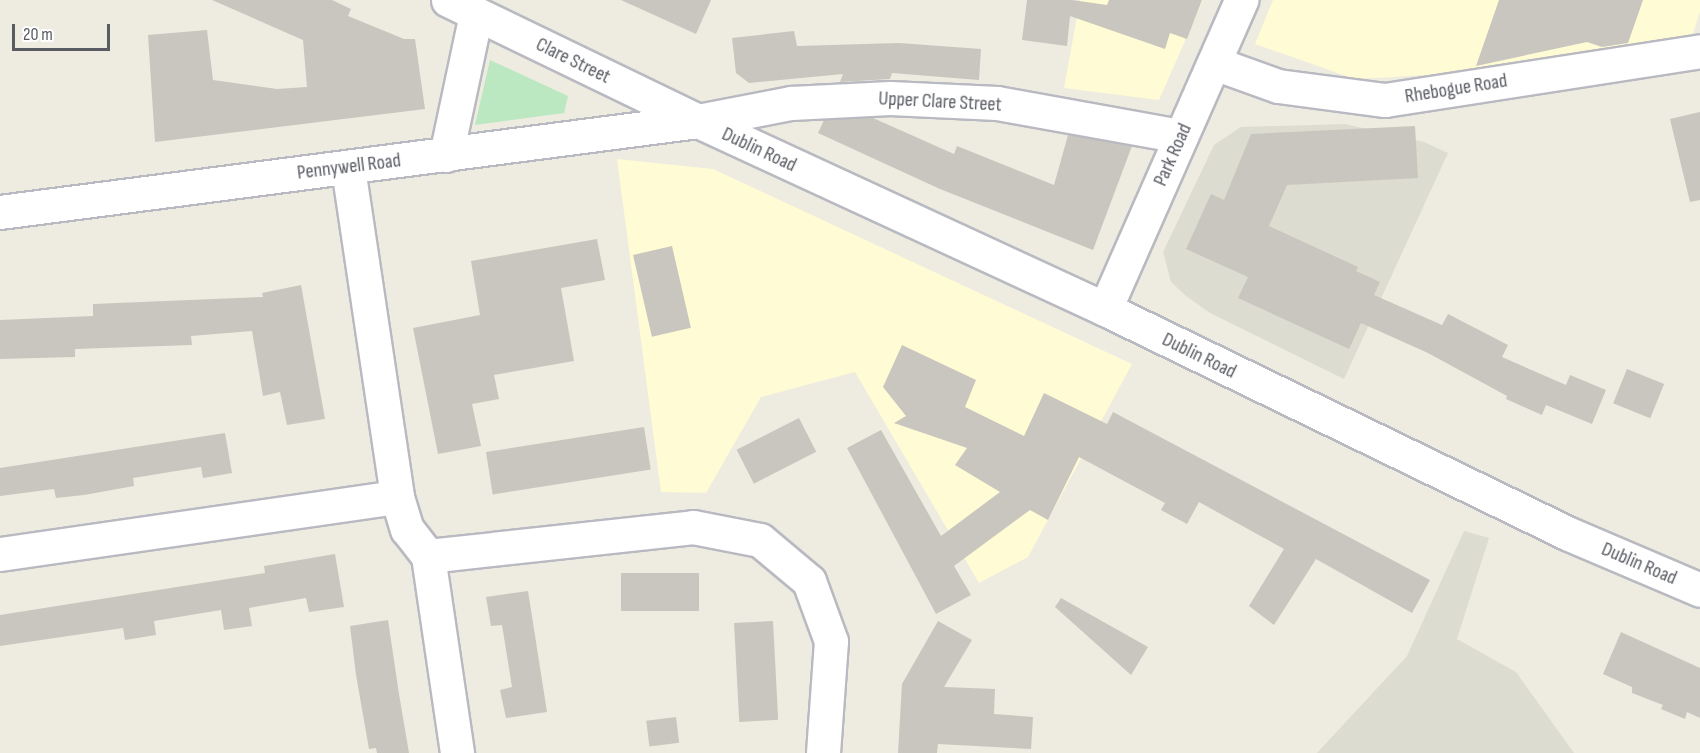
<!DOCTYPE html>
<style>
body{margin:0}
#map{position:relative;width:1700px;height:753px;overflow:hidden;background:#eeece1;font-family:"Sofia Sans Condensed",sans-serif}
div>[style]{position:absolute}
.commercial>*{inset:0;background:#fffbd4}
.education>*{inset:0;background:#dddcd0}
.green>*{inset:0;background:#bbe7c1}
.building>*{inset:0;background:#c8c6be;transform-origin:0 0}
.roads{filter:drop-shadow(2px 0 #b9bac1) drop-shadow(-2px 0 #b9bac1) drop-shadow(0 2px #b9bac1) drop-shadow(0 -2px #b9bac1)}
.street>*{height:33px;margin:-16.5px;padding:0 16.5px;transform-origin:16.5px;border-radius:16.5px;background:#fff}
.secondary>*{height:33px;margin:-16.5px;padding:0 16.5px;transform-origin:16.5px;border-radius:16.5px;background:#fff}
span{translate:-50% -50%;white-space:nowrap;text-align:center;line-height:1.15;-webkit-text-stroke:4.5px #fff;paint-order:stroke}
.street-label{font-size:20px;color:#595c63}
.scale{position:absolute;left:12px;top:24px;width:98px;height:27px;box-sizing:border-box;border:3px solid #595c63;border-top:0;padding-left:8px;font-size:18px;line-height:21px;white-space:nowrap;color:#595c63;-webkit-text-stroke:4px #fff;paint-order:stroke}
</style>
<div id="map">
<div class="commercial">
<div style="clip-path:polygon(1080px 0,1203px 0,1159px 100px,1064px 88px)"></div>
<div style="clip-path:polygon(1273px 0,1700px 0,1700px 12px,1691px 39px,1447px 74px,1355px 79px,1255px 44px)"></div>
<div style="clip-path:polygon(617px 159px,713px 169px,1132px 364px,1028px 557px,979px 583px,855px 372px,761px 397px,706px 493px,661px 492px)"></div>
</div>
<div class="education">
<div style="clip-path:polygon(1345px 124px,1424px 142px,1448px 153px,1344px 379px,1210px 313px,1186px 296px,1171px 282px,1163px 252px,1214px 145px,1241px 127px)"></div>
<div style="clip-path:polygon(1464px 531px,1489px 538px,1457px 639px,1516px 672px,1574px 753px,1317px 753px,1407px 656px)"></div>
</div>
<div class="green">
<div style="clip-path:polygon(490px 60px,568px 96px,564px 113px,475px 125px)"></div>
</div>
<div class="building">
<div style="clip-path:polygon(212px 0,332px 0,351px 9px,348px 16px,404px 39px,415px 39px,425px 109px,155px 142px,148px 35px,207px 30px,213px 80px,277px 89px,307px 87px,303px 40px)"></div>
<div style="clip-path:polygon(621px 0,711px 0,696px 34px)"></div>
<div style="clip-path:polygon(1027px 0,1072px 0,1107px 5px,1109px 0,1202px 0,1187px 39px,1170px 33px,1165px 49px,1070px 16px,1067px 46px,1022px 40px)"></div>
<div style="clip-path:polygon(1499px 0,1643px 0,1628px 43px,1602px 47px,1587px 42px,1476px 66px)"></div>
<div style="clip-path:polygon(794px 31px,797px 46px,899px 43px,981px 49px,979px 80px,892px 73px,890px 79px,840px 82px,843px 74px,749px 83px,736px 73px,732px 38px)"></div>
<div style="clip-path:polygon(1700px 112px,1700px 200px,1690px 202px,1670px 119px)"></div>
<div style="clip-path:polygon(873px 118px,954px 154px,957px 146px,1054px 185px,1068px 135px,1132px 146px,1093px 250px,940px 189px,818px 133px,824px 120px)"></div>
<div style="clip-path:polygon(1415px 126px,1418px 178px,1287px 185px,1269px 226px,1358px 267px,1356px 271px,1380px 282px,1374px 295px,1442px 325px,1448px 314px,1508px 345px,1502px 357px,1566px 385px,1570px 375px,1606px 390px,1592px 424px,1546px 405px,1542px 415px,1506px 399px,1507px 396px,1428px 353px,1361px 323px,1349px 349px,1238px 298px,1248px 277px,1186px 249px,1211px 194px,1224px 200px,1251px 134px)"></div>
<div style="clip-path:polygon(597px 239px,605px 280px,561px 288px,574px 361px,494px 375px,499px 399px,472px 404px,481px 446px,438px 454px,413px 328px,480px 315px,471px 261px)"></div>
<div style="left:672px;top:246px;width:84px;height:40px;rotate:77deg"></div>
<div style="clip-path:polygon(301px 285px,325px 419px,287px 425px,280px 392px,263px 396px,252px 331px,191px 336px,192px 345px,75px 349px,75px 357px,0 359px,0 320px,93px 316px,93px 304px,263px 297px,262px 293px)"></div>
<div style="clip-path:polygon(902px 345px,976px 380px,965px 407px,1024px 436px,1044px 393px,1107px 424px,1113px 412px,1430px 580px,1412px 613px,1316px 559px,1274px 625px,1249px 606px,1284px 549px,1199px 502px,1187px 524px,1161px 510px,1165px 503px,1079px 457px,1048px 520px,1030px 510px,954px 566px,971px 595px,936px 614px,847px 448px,881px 430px,941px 536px,1000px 492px,955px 465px,967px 448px,894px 423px,906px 416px,883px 387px)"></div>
<div style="left:1627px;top:369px;width:40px;height:37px;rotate:22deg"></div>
<div style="left:799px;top:418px;width:38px;height:70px;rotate:63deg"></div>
<div style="left:644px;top:427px;width:43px;height:160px;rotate:81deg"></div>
<div style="clip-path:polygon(225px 433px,232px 473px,203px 478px,201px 467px,133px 478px,134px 486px,84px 495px,56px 498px,54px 489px,0 496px,0 468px)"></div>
<div style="clip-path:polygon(335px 554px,344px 607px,309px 612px,306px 598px,249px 608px,252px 626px,224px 630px,221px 610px,154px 621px,156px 635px,125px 640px,123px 628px,0 646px,0 615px,265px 573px,264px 566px)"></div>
<div style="left:621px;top:573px;width:78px;height:38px"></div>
<div style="clip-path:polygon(528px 591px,547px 712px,506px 718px,500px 690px,512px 687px,502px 625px,491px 626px,486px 597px)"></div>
<div style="clip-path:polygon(1061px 598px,1148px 647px,1131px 675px,1055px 607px)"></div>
<div style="clip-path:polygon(388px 620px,399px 694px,409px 753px,377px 753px,376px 748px,369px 749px,356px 675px,350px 626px)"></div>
<div style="left:773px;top:621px;width:99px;height:39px;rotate:87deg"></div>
<div style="clip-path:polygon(938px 621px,972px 640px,944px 687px,995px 689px,994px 714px,1033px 717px,1031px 749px,938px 744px,937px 753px,898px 753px,902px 684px)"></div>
<div style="clip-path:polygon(1621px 632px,1700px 668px,1700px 718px,1687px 712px,1685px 719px,1661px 709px,1663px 705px,1632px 693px,1632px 687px,1603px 674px)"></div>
<div style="left:676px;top:717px;width:26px;height:30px;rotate:83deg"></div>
</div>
<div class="roads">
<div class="street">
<div style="left:1214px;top:63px;width:68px;rotate:19.8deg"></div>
<div style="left:1278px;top:86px;width:108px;rotate:7.5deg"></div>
<div style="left:1385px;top:100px;width:319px;rotate:-8.8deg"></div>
<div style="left:698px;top:121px;width:95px;rotate:-11deg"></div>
<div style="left:791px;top:103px;width:99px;rotate:-2.9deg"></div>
<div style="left:890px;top:98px;width:107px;rotate:2.7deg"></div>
<div style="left:997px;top:103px;width:187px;rotate:10.2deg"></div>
<div style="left:348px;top:168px;width:333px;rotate:81.5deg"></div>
<div style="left:397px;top:497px;width:34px;rotate:73deg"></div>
<div style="left:407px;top:529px;width:34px;rotate:52deg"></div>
<div style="left:428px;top:556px;width:199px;rotate:81.6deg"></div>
<div style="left:1105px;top:309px;width:338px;rotate:-66.2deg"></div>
<div style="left:0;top:554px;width:401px;rotate:-8.2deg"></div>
<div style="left:428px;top:556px;width:267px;rotate:-6.2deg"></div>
<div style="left:693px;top:527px;width:68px;rotate:11deg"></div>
<div style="left:760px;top:540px;width:64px;rotate:39.9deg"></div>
<div style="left:809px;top:581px;width:64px;rotate:69.9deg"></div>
<div style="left:831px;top:641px;width:112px;rotate:94.1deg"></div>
</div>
<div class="secondary">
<div style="left:448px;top:0;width:278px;rotate:25.8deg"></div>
<div style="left:698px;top:121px;width:448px;rotate:24.8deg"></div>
<div style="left:1105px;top:309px;width:516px;rotate:25.87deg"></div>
<div style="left:1569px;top:534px;width:142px;rotate:23.1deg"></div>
<div style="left:446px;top:155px;width:144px;rotate:-78deg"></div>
<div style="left:0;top:212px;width:704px;rotate:-7.43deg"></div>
</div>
</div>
<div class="street-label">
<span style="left:573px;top:61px;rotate:26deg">Clare Street</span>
<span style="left:1456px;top:89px;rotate:-9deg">Rhebogue Road</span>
<span style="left:940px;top:102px;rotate:3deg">Upper Clare Street</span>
<span style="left:759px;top:150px;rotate:25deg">Dublin Road</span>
<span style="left:1173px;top:155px;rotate:-66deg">Park Road</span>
<span style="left:349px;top:167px;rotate:-7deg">Pennywell Road</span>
<span style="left:1199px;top:356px;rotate:26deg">Dublin Road</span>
<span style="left:1639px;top:564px;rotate:23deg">Dublin Road</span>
</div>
<div class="scale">20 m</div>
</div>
